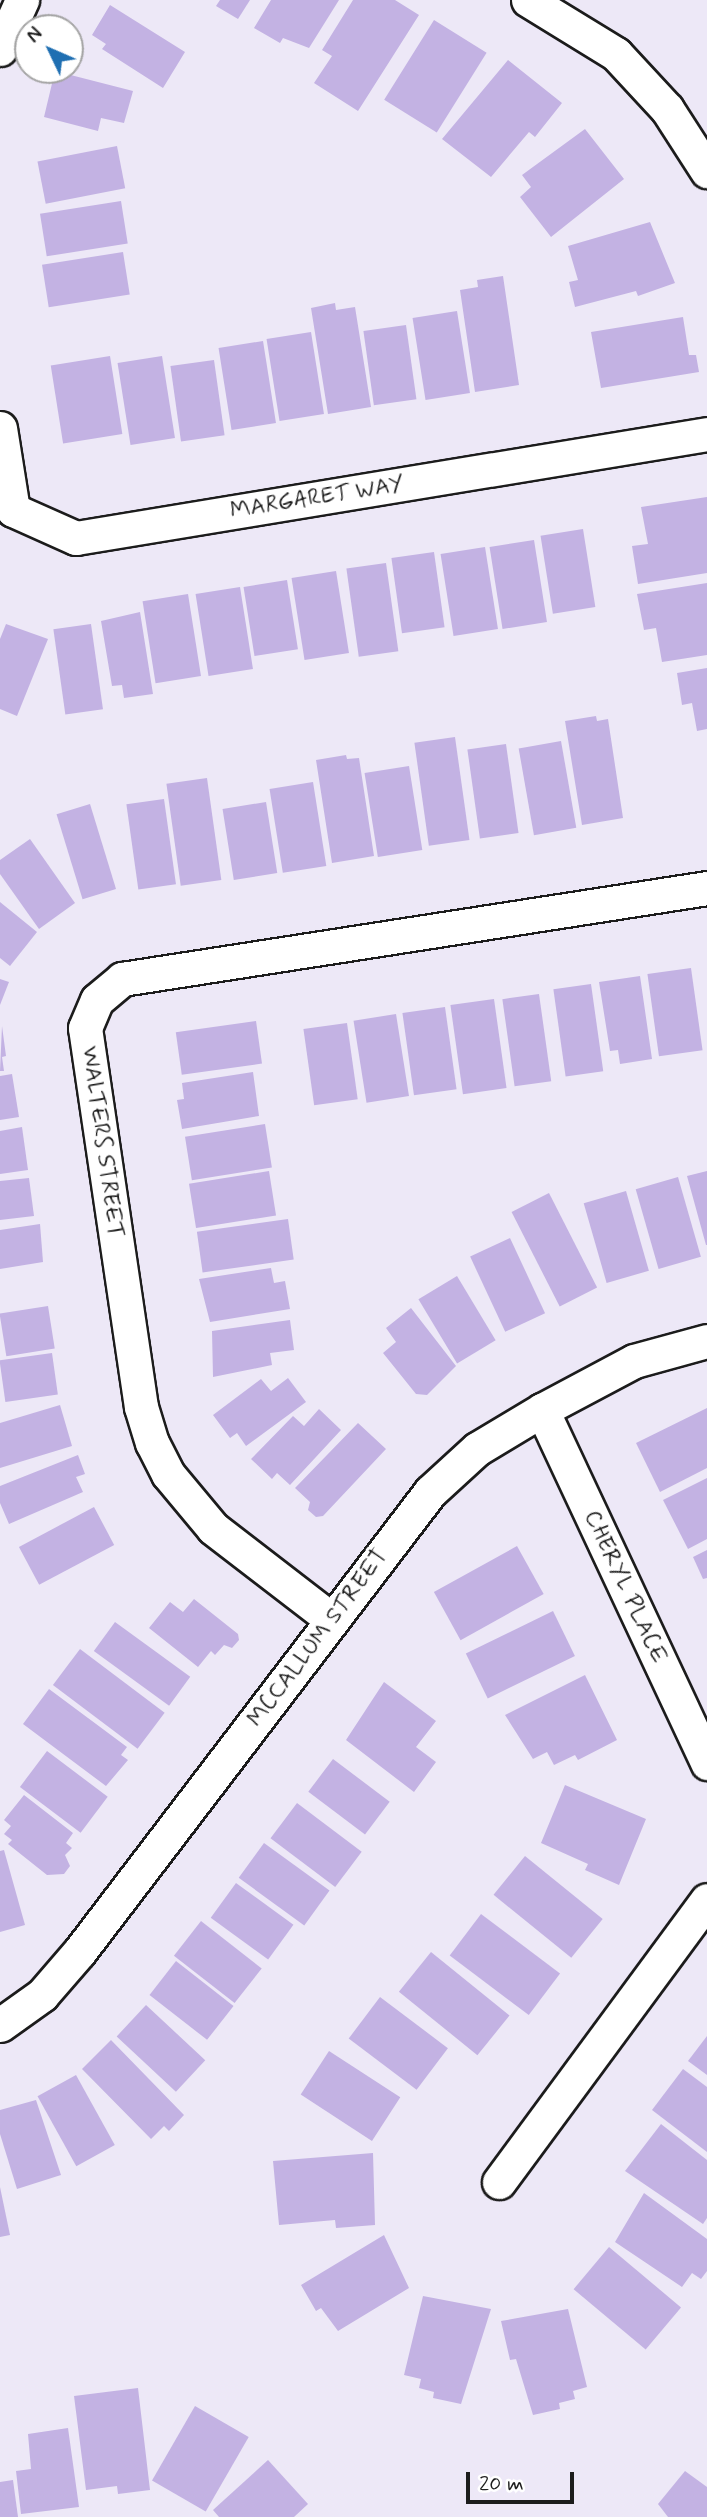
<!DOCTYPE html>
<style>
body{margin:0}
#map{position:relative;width:707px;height:2517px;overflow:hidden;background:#ede8f7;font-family:Mynerve,sans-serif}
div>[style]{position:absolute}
.building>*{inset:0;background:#c3b2e3;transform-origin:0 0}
.roads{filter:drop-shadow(2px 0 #1c1c1c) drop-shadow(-2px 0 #1c1c1c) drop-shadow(0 2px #1c1c1c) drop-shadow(0 -2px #1c1c1c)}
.street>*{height:33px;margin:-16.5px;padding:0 16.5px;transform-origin:16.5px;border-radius:16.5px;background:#fff}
span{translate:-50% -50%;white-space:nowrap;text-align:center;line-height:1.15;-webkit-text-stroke:6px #fff;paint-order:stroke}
.street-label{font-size:23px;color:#1c1c1c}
.north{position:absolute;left:14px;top:14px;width:70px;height:70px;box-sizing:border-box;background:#fff;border:2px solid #a4a4a4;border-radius:50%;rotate:314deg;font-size:19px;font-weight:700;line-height:28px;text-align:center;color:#1c1c1c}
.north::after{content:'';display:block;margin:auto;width:24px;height:32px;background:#1f6fb2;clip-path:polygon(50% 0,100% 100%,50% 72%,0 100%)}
.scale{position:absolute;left:466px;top:2472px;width:108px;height:32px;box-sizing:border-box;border:4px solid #1c1c1c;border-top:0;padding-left:9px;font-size:21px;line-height:24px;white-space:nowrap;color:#1c1c1c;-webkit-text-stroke:5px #fff;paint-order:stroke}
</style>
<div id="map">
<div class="building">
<div style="clip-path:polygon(220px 0,250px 0,238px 19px,216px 6px)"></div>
<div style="clip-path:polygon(271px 0,339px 0,309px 48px,283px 38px,280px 43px,254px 28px)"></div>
<div style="clip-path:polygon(353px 0,395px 0,419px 15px,358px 111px,314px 83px,332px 56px,322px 50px)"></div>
<div style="clip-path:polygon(110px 5px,185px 52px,163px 88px,102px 49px,106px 44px,92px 35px)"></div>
<div style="left:434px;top:20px;width:62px;height:94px;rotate:32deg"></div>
<div style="clip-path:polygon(508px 60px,562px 103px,535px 137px,529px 132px,491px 177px,442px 139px)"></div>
<div style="clip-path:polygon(55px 71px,133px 91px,124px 123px,101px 118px,98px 131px,44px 117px)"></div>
<div style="clip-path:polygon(585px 129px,624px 179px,551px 237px,520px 197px,531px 187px,522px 175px)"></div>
<div style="left:117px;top:146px;width:43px;height:81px;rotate:79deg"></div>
<div style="left:121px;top:201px;width:43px;height:82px;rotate:81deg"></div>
<div style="clip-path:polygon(650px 222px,675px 283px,638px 296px,636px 291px,575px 307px,569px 282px,578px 280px,568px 246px)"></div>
<div style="left:123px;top:252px;width:43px;height:82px;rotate:81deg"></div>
<div style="clip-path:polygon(503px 276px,519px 385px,475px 392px,460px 290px,478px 287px,477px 280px)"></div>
<div style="clip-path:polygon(335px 303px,336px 310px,355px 307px,371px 407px,328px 414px,311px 308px)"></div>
<div style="left:457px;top:311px;width:83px;height:45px;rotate:81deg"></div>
<div style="clip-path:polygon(683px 317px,689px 355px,696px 355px,699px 372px,601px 388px,591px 332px)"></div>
<div style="left:406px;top:325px;width:75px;height:43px;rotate:82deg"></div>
<div style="left:311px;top:332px;width:83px;height:45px;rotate:81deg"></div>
<div style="left:263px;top:341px;width:83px;height:45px;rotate:81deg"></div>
<div style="left:110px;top:356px;width:79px;height:60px;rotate:81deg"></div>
<div style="left:162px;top:356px;width:83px;height:45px;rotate:81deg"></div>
<div style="left:214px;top:360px;width:76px;height:44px;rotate:82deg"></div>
<div style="clip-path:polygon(707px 497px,707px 573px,638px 584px,632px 546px,648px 544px,641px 507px)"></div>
<div style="left:583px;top:529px;width:79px;height:43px;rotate:81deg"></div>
<div style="left:534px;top:540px;width:83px;height:45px;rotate:81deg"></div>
<div style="left:485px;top:547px;width:83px;height:45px;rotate:81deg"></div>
<div style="left:434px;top:552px;width:76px;height:43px;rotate:82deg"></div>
<div style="left:386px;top:563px;width:89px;height:40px;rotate:82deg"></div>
<div style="left:336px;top:571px;width:83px;height:45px;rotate:81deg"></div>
<div style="left:287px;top:580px;width:70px;height:44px;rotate:81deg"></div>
<div style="clip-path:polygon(707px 583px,707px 655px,662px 662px,656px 628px,644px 630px,637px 594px)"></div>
<div style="left:240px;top:587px;width:83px;height:45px;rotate:81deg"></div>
<div style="left:188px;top:594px;width:83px;height:46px;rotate:81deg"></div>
<div style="clip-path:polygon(140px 612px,153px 694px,124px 698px,122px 685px,112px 686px,101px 621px)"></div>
<div style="clip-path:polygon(6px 624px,48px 639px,17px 716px,0 709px,0 639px)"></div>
<div style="left:91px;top:624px;width:86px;height:38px;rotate:82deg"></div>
<div style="clip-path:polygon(707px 668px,707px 729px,697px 731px,692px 703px,682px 705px,677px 673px)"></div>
<div style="clip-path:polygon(596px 716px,597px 721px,608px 719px,623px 818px,582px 825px,565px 721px)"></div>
<div style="left:455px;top:737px;width:104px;height:41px;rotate:82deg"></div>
<div style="left:561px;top:741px;width:88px;height:43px;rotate:80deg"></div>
<div style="left:506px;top:744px;width:90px;height:39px;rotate:82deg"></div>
<div style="clip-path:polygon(346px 755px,347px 759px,359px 758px,374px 856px,332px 863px,316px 760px)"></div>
<div style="left:409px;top:766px;width:85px;height:45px;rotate:81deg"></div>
<div style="left:207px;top:778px;width:103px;height:41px;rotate:82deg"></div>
<div style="left:313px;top:782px;width:85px;height:44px;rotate:81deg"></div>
<div style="left:164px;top:799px;width:86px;height:38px;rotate:82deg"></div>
<div style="left:266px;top:802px;width:72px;height:44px;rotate:81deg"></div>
<div style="left:90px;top:804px;width:89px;height:35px;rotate:73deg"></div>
<div style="clip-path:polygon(30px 839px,75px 903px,39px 929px,0 874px,0 860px)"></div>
<div style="clip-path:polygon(0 902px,37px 932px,10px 966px,0 958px)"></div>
<div style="left:691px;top:968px;width:83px;height:44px;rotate:82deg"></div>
<div style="clip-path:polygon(640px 976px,652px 1059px,620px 1064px,618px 1050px,610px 1051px,599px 982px)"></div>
<div style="clip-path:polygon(0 979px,9px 982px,0 1005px)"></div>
<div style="left:591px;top:984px;width:88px;height:38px;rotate:82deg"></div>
<div style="left:539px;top:994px;width:88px;height:37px;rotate:82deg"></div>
<div style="left:494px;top:999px;width:90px;height:44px;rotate:82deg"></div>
<div style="left:445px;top:1007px;width:83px;height:43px;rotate:82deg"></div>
<div style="left:396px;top:1014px;width:83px;height:43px;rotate:81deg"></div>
<div style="left:256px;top:1021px;width:43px;height:81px;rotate:82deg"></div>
<div style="left:347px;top:1023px;width:77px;height:44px;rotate:82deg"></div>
<div style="clip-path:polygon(2px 1026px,6px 1056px,2px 1057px,4px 1071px,0 1071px)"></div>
<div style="clip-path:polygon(253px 1072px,259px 1116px,182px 1129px,177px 1100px,184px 1099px,182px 1083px)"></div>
<div style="clip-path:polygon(12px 1074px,19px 1117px,0 1120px,0 1076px)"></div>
<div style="left:265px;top:1124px;width:44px;height:81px;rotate:81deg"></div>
<div style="clip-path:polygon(22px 1127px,28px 1170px,0 1174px,0 1131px)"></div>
<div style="left:269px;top:1171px;width:45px;height:81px;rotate:81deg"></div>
<div style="clip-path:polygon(707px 1171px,707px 1245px,706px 1245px,687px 1176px)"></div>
<div style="left:678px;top:1177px;width:83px;height:44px;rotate:74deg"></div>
<div style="clip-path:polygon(29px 1178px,34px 1216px,0 1220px,0 1181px)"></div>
<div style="left:626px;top:1191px;width:83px;height:44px;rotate:74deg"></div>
<div style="left:549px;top:1193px;width:106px;height:42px;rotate:63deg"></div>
<div style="left:288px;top:1219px;width:41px;height:92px;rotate:82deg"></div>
<div style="clip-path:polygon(40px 1224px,43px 1262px,0 1269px,0 1230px)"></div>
<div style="left:510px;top:1238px;width:83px;height:44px;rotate:65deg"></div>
<div style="clip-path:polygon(271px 1268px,274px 1283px,285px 1281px,290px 1309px,210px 1322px,199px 1279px)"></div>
<div style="left:457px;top:1276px;width:75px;height:45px;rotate:59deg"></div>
<div style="left:48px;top:1306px;width:43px;height:49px;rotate:81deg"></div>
<div style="clip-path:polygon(411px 1308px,456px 1366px,427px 1395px,416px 1394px,383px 1353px,396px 1342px,386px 1328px)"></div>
<div style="clip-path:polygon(290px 1320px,294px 1350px,270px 1353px,272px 1365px,213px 1377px,212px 1331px)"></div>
<div style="left:52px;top:1353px;width:42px;height:53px;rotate:82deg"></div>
<div style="clip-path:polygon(288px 1378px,306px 1402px,246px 1446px,237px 1433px,230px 1438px,213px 1415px,261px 1379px,271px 1391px)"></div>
<div style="clip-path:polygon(60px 1405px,72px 1446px,0 1468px,0 1423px)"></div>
<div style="clip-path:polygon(707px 1408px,707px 1468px,660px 1492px,636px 1443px)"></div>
<div style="clip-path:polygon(319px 1409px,341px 1430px,290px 1485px,277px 1473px,272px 1479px,251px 1459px,293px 1416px,304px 1426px)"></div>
<div style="clip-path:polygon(358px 1423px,386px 1449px,323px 1516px,316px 1517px,308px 1510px,310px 1502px,295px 1488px)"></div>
<div style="clip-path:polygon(78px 1455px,85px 1474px,76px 1477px,83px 1492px,9px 1524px,0 1503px,0 1486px)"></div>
<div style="clip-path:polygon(707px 1478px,707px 1539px,688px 1549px,663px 1500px)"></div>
<div style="left:94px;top:1507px;width:43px;height:85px;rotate:62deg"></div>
<div style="left:517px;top:1546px;width:55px;height:95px;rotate:61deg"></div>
<div style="clip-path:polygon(707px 1550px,707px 1578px,703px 1579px,693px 1557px)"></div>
<div style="clip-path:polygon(194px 1599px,238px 1634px,239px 1640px,232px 1648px,224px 1645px,215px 1655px,211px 1651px,198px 1667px,149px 1628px,170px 1602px,183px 1612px)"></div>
<div style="left:553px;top:1611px;width:50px;height:97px;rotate:64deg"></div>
<div style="left:115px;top:1622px;width:93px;height:36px;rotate:36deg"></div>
<div style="left:80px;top:1649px;width:106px;height:45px;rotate:37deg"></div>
<div style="clip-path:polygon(585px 1675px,617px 1740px,578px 1760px,575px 1755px,554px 1765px,547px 1752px,533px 1759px,505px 1715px)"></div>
<div style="clip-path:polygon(384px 1682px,436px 1721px,416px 1747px,436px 1762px,414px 1792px,346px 1740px)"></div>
<div style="clip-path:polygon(49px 1689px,127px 1747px,121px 1755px,128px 1760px,106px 1786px,23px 1724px)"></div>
<div style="left:47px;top:1751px;width:76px;height:45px;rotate:37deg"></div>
<div style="left:333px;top:1759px;width:71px;height:41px;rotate:37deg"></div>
<div style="clip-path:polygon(565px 1785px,646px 1819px,619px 1885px,585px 1870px,588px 1864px,541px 1843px)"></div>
<div style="clip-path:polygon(24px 1795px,73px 1833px,66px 1843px,72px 1848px,65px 1855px,70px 1866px,64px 1874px,47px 1875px,8px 1844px,12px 1840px,4px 1834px,11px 1826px,4px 1820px)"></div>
<div style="left:297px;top:1803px;width:81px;height:44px;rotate:37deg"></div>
<div style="left:264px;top:1843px;width:81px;height:43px;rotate:36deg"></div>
<div style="clip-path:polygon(4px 1850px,25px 1925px,0 1932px,0 1851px)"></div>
<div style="left:525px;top:1856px;width:100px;height:50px;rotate:39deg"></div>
<div style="left:236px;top:1883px;width:71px;height:43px;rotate:36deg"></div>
<div style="left:481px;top:1914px;width:99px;height:52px;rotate:37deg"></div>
<div style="left:201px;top:1921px;width:77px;height:44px;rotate:38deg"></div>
<div style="left:431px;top:1952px;width:101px;height:51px;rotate:39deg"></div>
<div style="left:176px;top:1961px;width:73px;height:43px;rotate:38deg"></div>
<div style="left:380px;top:1997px;width:85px;height:52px;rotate:37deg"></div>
<div style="left:146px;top:2005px;width:81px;height:43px;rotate:43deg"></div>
<div style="clip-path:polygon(707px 2036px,707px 2075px,688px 2061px)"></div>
<div style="clip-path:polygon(111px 2040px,184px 2115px,169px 2131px,164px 2126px,151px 2139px,82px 2069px)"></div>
<div style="left:329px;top:2051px;width:85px;height:52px;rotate:33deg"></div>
<div style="clip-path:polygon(683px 2069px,707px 2087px,707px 2152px,652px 2110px)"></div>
<div style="left:76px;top:2075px;width:80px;height:44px;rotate:61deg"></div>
<div style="clip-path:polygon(36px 2100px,61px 2175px,17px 2189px,0 2134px,0 2110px)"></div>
<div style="clip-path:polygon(661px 2124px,707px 2160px,707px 2218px,703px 2224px,625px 2171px)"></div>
<div style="clip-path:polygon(373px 2153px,375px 2225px,336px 2228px,335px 2220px,279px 2225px,273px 2161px)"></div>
<div style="clip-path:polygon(0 2187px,10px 2235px,0 2237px)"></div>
<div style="clip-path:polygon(644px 2193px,707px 2239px,707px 2271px,701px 2279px,692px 2273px,682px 2287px,615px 2242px)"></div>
<div style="clip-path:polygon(384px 2235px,409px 2288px,338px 2331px,321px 2308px,316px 2311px,301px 2285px)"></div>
<div style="left:609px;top:2247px;width:94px;height:55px;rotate:40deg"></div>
<div style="clip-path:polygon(423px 2296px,491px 2309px,461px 2404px,433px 2398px,434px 2392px,419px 2388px,421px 2379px,404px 2375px)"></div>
<div style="clip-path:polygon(568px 2309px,587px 2387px,573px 2391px,575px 2399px,559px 2403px,560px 2409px,533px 2415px,516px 2359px,510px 2360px,501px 2321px)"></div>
<div style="clip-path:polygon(138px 2388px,150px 2490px,118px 2494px,117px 2486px,86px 2490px,74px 2396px)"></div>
<div style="left:195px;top:2406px;width:62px;height:86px;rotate:30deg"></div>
<div style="clip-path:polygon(68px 2428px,79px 2507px,21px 2514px,16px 2471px,31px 2469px,28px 2434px)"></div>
<div style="clip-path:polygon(268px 2460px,308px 2504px,294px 2517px,219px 2517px,213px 2510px)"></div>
<div style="clip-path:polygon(685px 2471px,707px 2487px,707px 2517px,668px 2517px,658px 2504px)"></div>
<div style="clip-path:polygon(13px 2480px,18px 2517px,0 2517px,0 2482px)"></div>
</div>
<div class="roads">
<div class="street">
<div style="left:528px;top:0;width:103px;rotate:31.5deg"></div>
<div style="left:616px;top:54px;width:75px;rotate:47.2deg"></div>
<div style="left:667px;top:109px;width:74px;rotate:57.2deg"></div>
<div style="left:0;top:49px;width:54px;rotate:-65.8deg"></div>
<div style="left:0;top:428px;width:83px;rotate:81deg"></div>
<div style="left:13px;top:510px;width:69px;rotate:24deg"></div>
<div style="left:76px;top:538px;width:640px;rotate:-9.36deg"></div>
<div style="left:542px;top:1410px;width:390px;rotate:64.9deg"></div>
<div style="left:331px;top:1619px;width:149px;rotate:-142.4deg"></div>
<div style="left:213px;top:1528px;width:70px;rotate:-129.8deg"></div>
<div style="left:168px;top:1474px;width:35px;rotate:-117deg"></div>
<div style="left:152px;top:1443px;width:38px;rotate:-107deg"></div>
<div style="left:141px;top:1407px;width:383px;rotate:-98.4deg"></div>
<div style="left:85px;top:1028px;width:30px;rotate:-67deg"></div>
<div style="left:97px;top:1000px;width:33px;rotate:-40deg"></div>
<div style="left:122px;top:979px;width:592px;rotate:-8.84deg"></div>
<div style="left:0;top:2025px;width:52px;rotate:-35.5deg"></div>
<div style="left:42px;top:1995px;width:58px;rotate:-49.2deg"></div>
<div style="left:80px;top:1951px;width:577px;rotate:-52.67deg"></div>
<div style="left:430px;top:1492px;width:64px;rotate:-42.5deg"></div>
<div style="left:477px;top:1449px;width:76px;rotate:-31deg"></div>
<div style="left:542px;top:1410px;width:104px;rotate:-28deg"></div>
<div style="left:634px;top:1361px;width:76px;rotate:-15.3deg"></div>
<div style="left:499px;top:2182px;width:350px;rotate:-53.6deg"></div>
</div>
</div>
<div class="street-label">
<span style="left:317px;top:498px;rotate:-9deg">MARGARET WAY</span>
<span style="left:102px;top:1142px;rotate:82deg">WALTERS STREET</span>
<span style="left:625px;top:1587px;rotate:65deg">CHERYL PLACE</span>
<span style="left:318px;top:1638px;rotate:-53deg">MCCALLUM STREET</span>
</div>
<div class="north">N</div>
<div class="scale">20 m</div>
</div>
